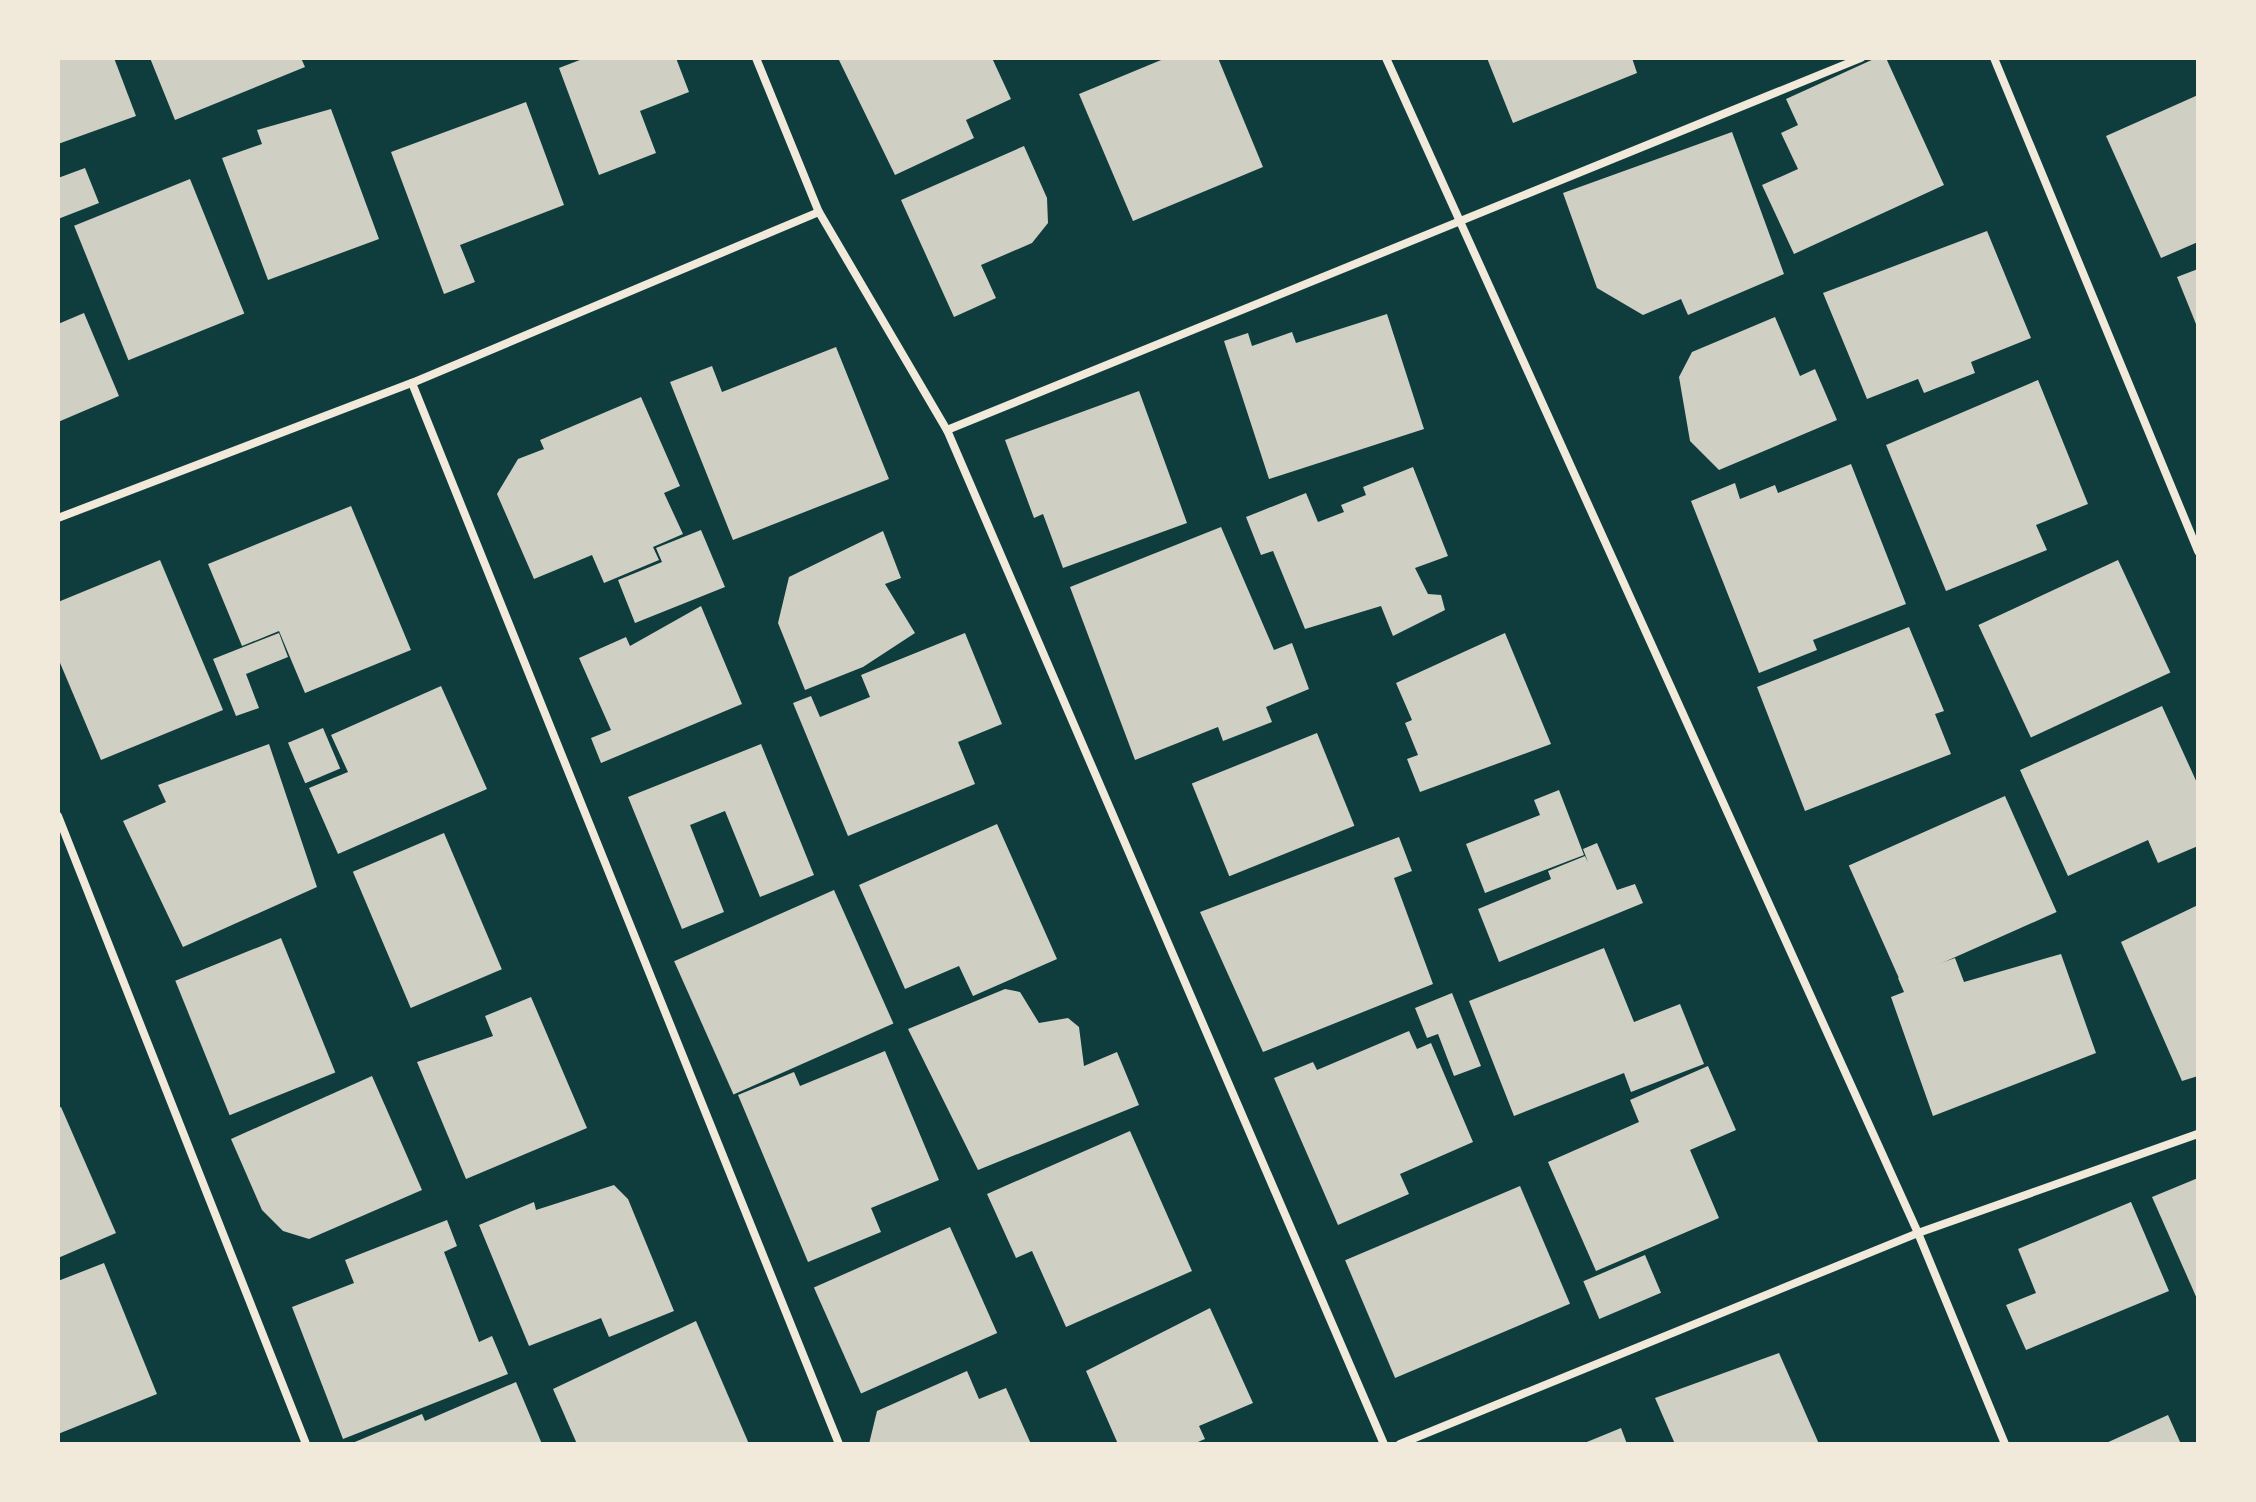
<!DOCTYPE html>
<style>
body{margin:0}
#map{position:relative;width:2256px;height:1502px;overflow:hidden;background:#0f3d3e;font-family:"Noto Sans",sans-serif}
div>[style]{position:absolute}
.building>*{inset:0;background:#cfcfc3;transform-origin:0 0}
.minor>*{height:8px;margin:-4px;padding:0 4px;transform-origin:4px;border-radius:4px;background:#f1e9da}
span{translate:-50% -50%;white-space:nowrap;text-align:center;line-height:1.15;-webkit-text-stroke:7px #f1e9da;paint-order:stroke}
.frame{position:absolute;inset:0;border:60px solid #f1e9da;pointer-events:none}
</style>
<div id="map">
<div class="building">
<div style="clip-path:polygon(58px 58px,114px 58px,136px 116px,58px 144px)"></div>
<div style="clip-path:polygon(150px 58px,301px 58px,305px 67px,175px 120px)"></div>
<div style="clip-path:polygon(585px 58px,676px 58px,689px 92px,640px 111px,656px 153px,599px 175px,559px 68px)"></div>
<div style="clip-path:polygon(838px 58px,992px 58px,1011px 99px,966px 120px,974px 138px,895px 175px)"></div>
<div style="clip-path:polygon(1166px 58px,1218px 58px,1263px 167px,1133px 221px,1079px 94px)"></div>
<div style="clip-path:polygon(1487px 58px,1632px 58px,1637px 73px,1513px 123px)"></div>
<div style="clip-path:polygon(1876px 58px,1886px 58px,1944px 185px,1794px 254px,1762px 185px,1798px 169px,1781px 133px,1798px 125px,1786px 99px)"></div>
<div style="clip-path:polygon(2198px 95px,2198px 242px,2161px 258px,2106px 136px)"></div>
<div style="clip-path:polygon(526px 102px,564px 205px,460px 245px,475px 282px,444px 294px,391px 152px)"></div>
<div style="clip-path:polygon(331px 109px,379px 239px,268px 280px,222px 158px,262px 144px,257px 130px)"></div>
<div style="clip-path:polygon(1732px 132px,1784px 274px,1688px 315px,1681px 299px,1643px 315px,1597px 288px,1563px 193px)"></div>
<div style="clip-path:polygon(1024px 146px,1047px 198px,1048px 223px,1032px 243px,981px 265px,996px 298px,954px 317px,901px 200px)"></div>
<div style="clip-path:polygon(85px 168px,99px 203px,58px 219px,58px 178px)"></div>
<div style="left:190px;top:179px;width:145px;height:125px;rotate:68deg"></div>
<div style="clip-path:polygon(1987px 231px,2031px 338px,1971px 362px,1975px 373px,1924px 393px,1918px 379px,1867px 399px,1823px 293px)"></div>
<div style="clip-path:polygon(2198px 269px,2198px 329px,2177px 277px)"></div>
<div style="clip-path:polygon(84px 313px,119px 396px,58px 422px,58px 324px)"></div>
<div style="clip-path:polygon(1387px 314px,1424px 429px,1269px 479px,1224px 341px,1248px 333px,1252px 346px,1292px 332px,1296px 343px)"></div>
<div style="clip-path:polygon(1775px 317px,1800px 376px,1815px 369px,1837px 420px,1719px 470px,1690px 441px,1679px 377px,1692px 352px)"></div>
<div style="clip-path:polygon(836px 347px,889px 479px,733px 540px,670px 382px,712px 366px,722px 392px)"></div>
<div style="clip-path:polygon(2038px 380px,2088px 504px,2036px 525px,2047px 550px,1946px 591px,1886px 445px)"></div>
<div style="clip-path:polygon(1139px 391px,1187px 523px,1063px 568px,1043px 514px,1034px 518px,1005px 440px)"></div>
<div style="clip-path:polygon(641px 397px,680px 486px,664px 493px,683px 534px,653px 547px,659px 560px,604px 583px,592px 555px,534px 579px,497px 494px,518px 459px,544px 449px,540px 440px)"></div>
<div style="clip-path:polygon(1851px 464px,1906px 604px,1813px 640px,1817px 650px,1759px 673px,1691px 501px,1735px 483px,1740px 499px,1775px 485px,1778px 493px)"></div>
<div style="clip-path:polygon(1413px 467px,1448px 556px,1415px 568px,1428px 594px,1441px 595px,1445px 610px,1393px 636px,1381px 606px,1305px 629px,1273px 551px,1261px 555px,1246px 517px,1306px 493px,1318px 522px,1344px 512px,1341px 505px,1366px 495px,1363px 487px)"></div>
<div style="clip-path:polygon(351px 506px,411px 650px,305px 693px,279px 631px,242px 646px,208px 564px)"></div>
<div style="clip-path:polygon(1221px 527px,1274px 650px,1292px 643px,1309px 689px,1266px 707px,1272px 722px,1223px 741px,1218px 727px,1135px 760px,1070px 587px)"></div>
<div style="clip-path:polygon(701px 530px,725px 587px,635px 623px,618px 580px,662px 562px,656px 548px)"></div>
<div style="clip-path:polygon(883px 531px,901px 578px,885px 584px,915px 633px,863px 667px,805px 690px,778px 623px,789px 577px)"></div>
<div style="clip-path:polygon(160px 560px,223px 710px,101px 760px,58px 658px,58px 602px)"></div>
<div style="left:2118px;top:560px;width:124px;height:154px;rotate:65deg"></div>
<div style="clip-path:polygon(701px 606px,742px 704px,601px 763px,591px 738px,611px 730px,579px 658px,626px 637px,630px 646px)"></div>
<div style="clip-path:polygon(1909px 627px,1944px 711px,1935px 714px,1951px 754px,1805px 811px,1757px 687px)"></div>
<div style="clip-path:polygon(279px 633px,288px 657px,246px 674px,259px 708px,236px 716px,213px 659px)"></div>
<div style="clip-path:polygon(965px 633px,1002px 724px,958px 742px,975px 784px,848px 836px,793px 703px,811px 696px,820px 717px,870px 697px,861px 675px)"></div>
<div style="clip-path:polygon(1505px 633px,1551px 744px,1420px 792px,1407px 759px,1418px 755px,1405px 723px,1412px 720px,1396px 683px)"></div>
<div style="clip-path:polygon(441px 686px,487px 789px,338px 854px,309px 788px,348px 772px,331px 735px)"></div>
<div style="clip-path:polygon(2162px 706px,2198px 785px,2198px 846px,2158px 863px,2148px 840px,2068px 876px,2020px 770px)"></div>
<div style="left:323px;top:728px;width:44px;height:38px;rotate:67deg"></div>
<div style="left:1317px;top:733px;width:100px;height:135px;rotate:68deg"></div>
<div style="clip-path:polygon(269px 744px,317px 887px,183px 947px,123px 821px,166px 802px,158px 785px)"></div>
<div style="clip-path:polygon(761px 744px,814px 875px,760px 897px,725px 811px,690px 825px,724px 912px,682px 929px,628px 797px)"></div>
<div style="clip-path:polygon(1559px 790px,1584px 855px,1485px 893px,1466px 844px,1540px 815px,1534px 800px)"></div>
<div style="left:2005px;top:796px;width:127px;height:171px;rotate:66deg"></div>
<div style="clip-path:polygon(997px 824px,1057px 959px,973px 996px,959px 966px,905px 989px,859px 885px)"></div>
<div style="left:444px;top:833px;width:148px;height:99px;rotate:67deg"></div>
<div style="clip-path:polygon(1399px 837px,1412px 871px,1394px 878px,1433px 984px,1263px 1052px,1200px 912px)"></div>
<div style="clip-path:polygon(1597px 843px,1617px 890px,1635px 884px,1643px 903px,1499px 962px,1478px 909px,1551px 879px,1548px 871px,1585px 856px,1588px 862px,1583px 849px)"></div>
<div style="left:834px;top:890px;width:146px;height:175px;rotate:66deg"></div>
<div style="clip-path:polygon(2198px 905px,2198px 1076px,2182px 1081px,2121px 942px)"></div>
<div style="left:281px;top:938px;width:145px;height:114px;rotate:68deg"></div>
<div style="clip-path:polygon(1604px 948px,1634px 1022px,1680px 1004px,1704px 1064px,1631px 1092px,1624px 1073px,1514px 1116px,1469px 1001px)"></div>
<div style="clip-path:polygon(2061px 954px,2096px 1053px,1933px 1116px,1891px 997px,1904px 992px,1898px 978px,1955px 958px,1964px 982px)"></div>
<div style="clip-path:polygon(1005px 989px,1020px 992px,1039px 1023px,1068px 1018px,1079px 1027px,1084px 1066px,1117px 1052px,1139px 1105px,978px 1170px,908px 1029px)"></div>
<div style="clip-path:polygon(1452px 993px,1481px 1066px,1454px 1076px,1438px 1034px,1427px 1038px,1415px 1008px)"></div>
<div style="clip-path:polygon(531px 997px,587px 1128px,466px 1179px,417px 1062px,493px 1036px,485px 1016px)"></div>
<div style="clip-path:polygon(1409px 1031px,1417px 1049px,1431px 1043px,1473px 1142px,1400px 1174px,1409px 1194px,1338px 1225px,1274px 1078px,1313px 1062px,1317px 1070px)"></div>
<div style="clip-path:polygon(885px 1051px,939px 1180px,871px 1208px,881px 1232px,808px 1262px,738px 1095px,794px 1072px,800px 1086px)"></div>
<div style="clip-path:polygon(1708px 1066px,1736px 1130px,1690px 1150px,1719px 1218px,1596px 1271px,1548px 1162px,1639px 1122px,1630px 1100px)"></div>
<div style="clip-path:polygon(372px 1076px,422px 1190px,309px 1239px,283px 1231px,262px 1210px,231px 1139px)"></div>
<div style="clip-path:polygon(61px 1107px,116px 1233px,58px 1258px,58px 1108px)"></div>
<div style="clip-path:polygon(1130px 1131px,1192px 1271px,1066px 1327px,1032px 1251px,1016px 1258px,987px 1194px)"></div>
<div style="clip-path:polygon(2198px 1178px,2198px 1301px,2152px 1197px)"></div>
<div style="clip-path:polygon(614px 1185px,628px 1199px,674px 1311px,609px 1337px,601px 1318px,529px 1346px,479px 1225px,534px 1202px,536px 1210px)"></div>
<div style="left:1520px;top:1186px;width:128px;height:190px;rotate:67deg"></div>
<div style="clip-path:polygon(2131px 1202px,2169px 1291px,2026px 1350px,2006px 1305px,2036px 1293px,2018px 1249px)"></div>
<div style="clip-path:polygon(447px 1220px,457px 1246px,444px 1252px,479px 1342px,492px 1336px,508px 1374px,343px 1439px,292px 1307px,354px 1283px,345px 1260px)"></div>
<div style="left:950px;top:1227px;width:116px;height:149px;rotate:66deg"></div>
<div style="left:1645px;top:1255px;width:41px;height:67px;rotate:67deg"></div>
<div style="clip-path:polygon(104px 1263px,157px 1394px,58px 1434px,58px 1281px)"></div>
<div style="clip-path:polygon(1210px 1308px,1253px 1403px,1199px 1426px,1205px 1439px,1193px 1444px,1118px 1444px,1086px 1371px)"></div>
<div style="clip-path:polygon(696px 1321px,749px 1444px,577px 1444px,553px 1389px)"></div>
<div style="clip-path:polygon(1779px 1353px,1819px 1444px,1675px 1444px,1655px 1398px)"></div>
<div style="clip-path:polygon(967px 1371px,979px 1399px,1006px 1388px,1031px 1444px,869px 1444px,877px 1411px)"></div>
<div style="clip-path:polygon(516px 1382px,542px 1444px,350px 1444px,422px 1414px,425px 1421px)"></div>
<div style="clip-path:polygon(2168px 1415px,2181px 1444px,2104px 1444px)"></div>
<div style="clip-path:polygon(1621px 1428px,1627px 1444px,1582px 1444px)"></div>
</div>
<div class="minor">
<div style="left:756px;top:58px;width:166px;rotate:67.8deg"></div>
<div style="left:819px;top:212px;width:253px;rotate:59.6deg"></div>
<div style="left:947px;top:430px;width:1104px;rotate:66.69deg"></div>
<div style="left:1386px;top:58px;width:1290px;rotate:65.64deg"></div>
<div style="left:1918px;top:1233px;width:228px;rotate:67.6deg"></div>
<div style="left:1994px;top:58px;width:534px;rotate:67.52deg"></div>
<div style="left:412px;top:383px;width:1144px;rotate:68.08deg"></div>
<div style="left:947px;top:430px;width:987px;rotate:-22.15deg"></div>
<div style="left:58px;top:518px;width:379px;rotate:-20.9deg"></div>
<div style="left:412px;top:383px;width:441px;rotate:-22.8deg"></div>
<div style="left:58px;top:816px;width:675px;rotate:68.45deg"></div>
<div style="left:1400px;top:1444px;width:559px;rotate:-22.16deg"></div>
<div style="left:1918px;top:1233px;width:297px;rotate:-19.5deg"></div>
</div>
<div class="frame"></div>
</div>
